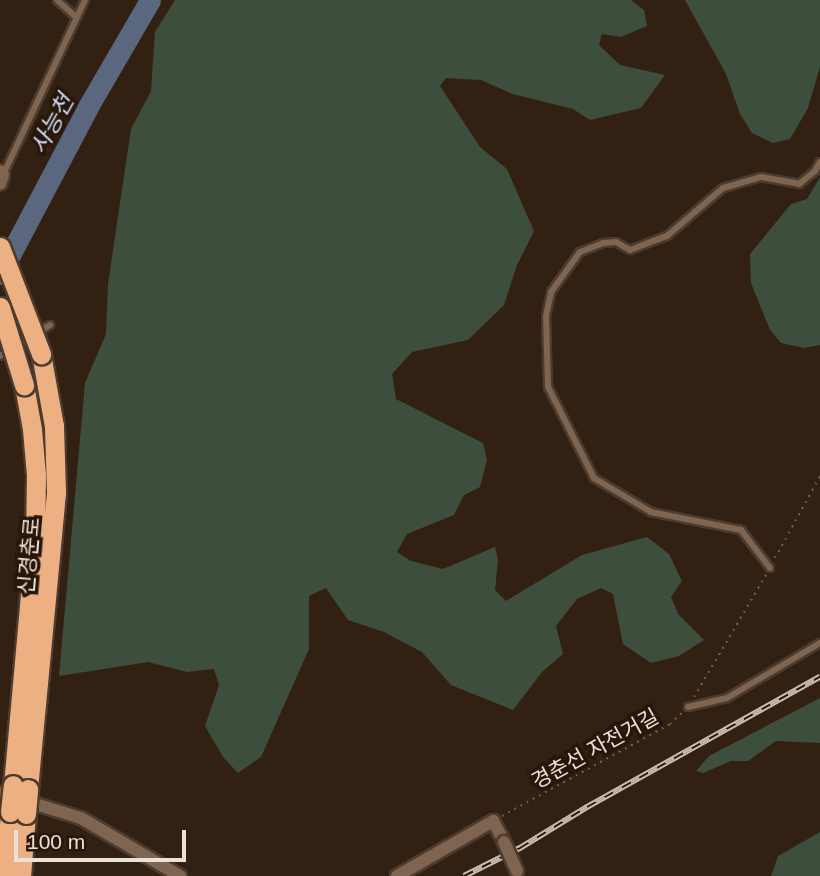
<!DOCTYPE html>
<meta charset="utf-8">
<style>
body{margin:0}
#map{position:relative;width:820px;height:876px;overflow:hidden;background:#322012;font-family:Helvetica,"Noto Sans KR",sans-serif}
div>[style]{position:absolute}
.green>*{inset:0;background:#3e4e3d}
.river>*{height:21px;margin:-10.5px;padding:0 10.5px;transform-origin:10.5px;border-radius:10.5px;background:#5b677f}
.path>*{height:2px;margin-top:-1px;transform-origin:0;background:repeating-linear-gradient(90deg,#6e5e52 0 2px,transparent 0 7px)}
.roads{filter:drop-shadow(2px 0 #4c3b2e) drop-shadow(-2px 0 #4c3b2e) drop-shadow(0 2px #4c3b2e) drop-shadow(0 -2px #4c3b2e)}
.service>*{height:6px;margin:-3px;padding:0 3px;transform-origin:3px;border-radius:3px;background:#7f6450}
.minor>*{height:12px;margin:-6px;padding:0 6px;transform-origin:6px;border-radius:6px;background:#7f6450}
.trunk>*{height:19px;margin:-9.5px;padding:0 9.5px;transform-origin:9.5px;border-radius:9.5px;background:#ecb082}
.rail>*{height:6px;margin-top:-3px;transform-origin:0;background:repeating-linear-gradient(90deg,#281609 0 10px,#cbbdb4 0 20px);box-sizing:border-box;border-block:2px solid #cbbdb4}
.bridges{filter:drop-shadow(2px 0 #4c3b2e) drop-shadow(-2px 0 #4c3b2e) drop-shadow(0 2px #4c3b2e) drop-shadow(0 -2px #4c3b2e)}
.minor-bridge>*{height:12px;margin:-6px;padding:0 6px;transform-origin:6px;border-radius:6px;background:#7f6450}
.trunk-bridge>*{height:19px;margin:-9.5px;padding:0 9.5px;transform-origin:9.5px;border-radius:9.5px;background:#ecb082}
span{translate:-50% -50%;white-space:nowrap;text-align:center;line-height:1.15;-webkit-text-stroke:7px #281609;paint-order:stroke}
.street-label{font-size:21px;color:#ede0d7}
.water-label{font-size:23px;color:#d1dffc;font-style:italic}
.scale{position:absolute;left:14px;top:830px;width:172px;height:32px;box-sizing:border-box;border:4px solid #ede0d7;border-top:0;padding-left:9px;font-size:21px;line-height:24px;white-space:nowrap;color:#ede0d7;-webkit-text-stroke:5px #281609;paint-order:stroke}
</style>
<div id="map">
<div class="green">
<div style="clip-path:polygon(175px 0,631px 0,644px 10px,647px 26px,621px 37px,602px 34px,599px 45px,620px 65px,665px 75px,641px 108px,590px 120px,573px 109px,513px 94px,481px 80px,446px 78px,440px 86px,480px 147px,507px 169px,534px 231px,517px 265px,504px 305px,468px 340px,412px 352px,392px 374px,396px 399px,483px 443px,487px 460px,480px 487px,464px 495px,454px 515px,407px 534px,397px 552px,411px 561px,443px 569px,495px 547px,498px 560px,495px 590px,506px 601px,582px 555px,647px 537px,669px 554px,682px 581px,671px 597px,678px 614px,704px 640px,679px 656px,651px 663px,623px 644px,613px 594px,601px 588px,577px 599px,556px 626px,563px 654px,542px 672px,513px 710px,451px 685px,422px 652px,384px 632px,348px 620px,326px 588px,309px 596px,309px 649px,261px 757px,238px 773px,223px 757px,205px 726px,219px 685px,214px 669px,187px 672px,148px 662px,59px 676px,85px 383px,106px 334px,108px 284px,131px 129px,151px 91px,155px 32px)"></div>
<div style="clip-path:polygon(685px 0,820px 0,820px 67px,808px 108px,790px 139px,773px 143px,752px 133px,740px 114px,726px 74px)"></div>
<div style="clip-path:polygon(820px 177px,820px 345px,804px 348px,781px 343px,770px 330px,751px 283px,750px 254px,791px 204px,807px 199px)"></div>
<div style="clip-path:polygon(820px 698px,820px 743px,776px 741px,748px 761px,731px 761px,703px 773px,696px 771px,709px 756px)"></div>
<div style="clip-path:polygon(820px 832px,820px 876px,771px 876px,778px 856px)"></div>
</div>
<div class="river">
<div style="left:0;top:274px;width:191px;rotate:-62.2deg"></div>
<div style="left:89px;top:105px;width:121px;rotate:-59.8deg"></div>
</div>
<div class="path">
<div style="left:775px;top:558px;width:94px;rotate:-61.2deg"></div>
<div style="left:694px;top:697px;width:142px;rotate:-59.5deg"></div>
<div style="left:502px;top:816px;width:192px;rotate:-28.7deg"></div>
<div style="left:670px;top:724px;width:16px;rotate:-43deg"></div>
</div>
<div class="roads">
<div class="service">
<div style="left:57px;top:0;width:25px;rotate:42deg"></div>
<div style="left:3px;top:175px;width:193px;rotate:-64.9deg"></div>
<div style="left:0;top:356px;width:59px;rotate:-31.8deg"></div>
<div style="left:770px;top:568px;width:48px;rotate:-127.3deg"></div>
<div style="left:741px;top:530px;width:92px;rotate:-168.7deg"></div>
<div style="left:651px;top:512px;width:66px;rotate:-149.2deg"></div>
<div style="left:594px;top:478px;width:102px;rotate:-116.8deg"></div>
<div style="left:548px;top:387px;width:71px;rotate:-91.6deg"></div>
<div style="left:546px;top:316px;width:25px;rotate:-78deg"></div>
<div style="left:551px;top:292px;width:49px;rotate:-54.1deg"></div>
<div style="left:580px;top:252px;width:25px;rotate:-21deg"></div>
<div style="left:603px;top:243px;width:13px;rotate:-4deg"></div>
<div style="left:616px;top:242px;width:16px;rotate:30deg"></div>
<div style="left:630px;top:250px;width:40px;rotate:-21deg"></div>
<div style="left:667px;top:236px;width:74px;rotate:-40.6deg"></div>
<div style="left:723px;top:188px;width:40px;rotate:-16deg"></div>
<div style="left:761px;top:177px;width:39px;rotate:10deg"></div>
<div style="left:799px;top:184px;width:21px;rotate:-39deg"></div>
<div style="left:815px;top:171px;width:10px;rotate:-61deg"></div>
<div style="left:688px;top:707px;width:40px;rotate:-13deg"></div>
<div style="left:727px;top:698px;width:108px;rotate:-30.6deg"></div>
</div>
<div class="minor">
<div style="left:0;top:171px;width:5px;rotate:53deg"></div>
<div style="left:3px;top:175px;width:9px;rotate:108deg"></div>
<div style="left:0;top:793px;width:85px;rotate:17.2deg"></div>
<div style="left:81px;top:818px;width:115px;rotate:30.4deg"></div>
<div style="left:397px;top:876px;width:111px;rotate:-29.8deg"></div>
<div style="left:493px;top:821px;width:24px;rotate:62deg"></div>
</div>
<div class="trunk">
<div style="left:13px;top:785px;width:247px;rotate:-84.9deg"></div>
<div style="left:35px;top:539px;width:64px;rotate:-89.1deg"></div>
<div style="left:36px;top:475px;width:46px;rotate:-95deg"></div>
<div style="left:32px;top:429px;width:45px;rotate:-100.3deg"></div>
<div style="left:28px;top:789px;width:299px;rotate:-84.6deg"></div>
<div style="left:56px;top:491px;width:65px;rotate:-91.8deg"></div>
<div style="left:54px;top:426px;width:73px;rotate:-100.2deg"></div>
<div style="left:5px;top:876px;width:64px;rotate:-85.5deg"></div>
<div style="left:21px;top:876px;width:62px;rotate:-85.4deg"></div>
</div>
</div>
<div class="rail">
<div style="left:464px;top:876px;width:63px;rotate:-26.6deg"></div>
<div style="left:520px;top:848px;width:79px;rotate:-31.5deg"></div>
<div style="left:587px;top:807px;width:267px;rotate:-29.2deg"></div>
</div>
<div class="bridges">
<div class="minor-bridge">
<div style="left:504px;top:842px;width:32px;rotate:66deg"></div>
</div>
<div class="trunk-bridge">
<div style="left:0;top:247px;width:115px;rotate:69deg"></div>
<div style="left:0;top:307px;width:82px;rotate:72.9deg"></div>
<div style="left:10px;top:812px;width:27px;rotate:-84deg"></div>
<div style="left:26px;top:814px;width:25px;rotate:-85deg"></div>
</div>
</div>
<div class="street-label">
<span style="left:29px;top:556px;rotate:-85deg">신경춘로</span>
<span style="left:595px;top:749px;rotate:-29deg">경춘선 자전거길</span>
</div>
<div class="water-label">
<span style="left:52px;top:124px;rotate:-61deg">사능천</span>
</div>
<div class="scale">100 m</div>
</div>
